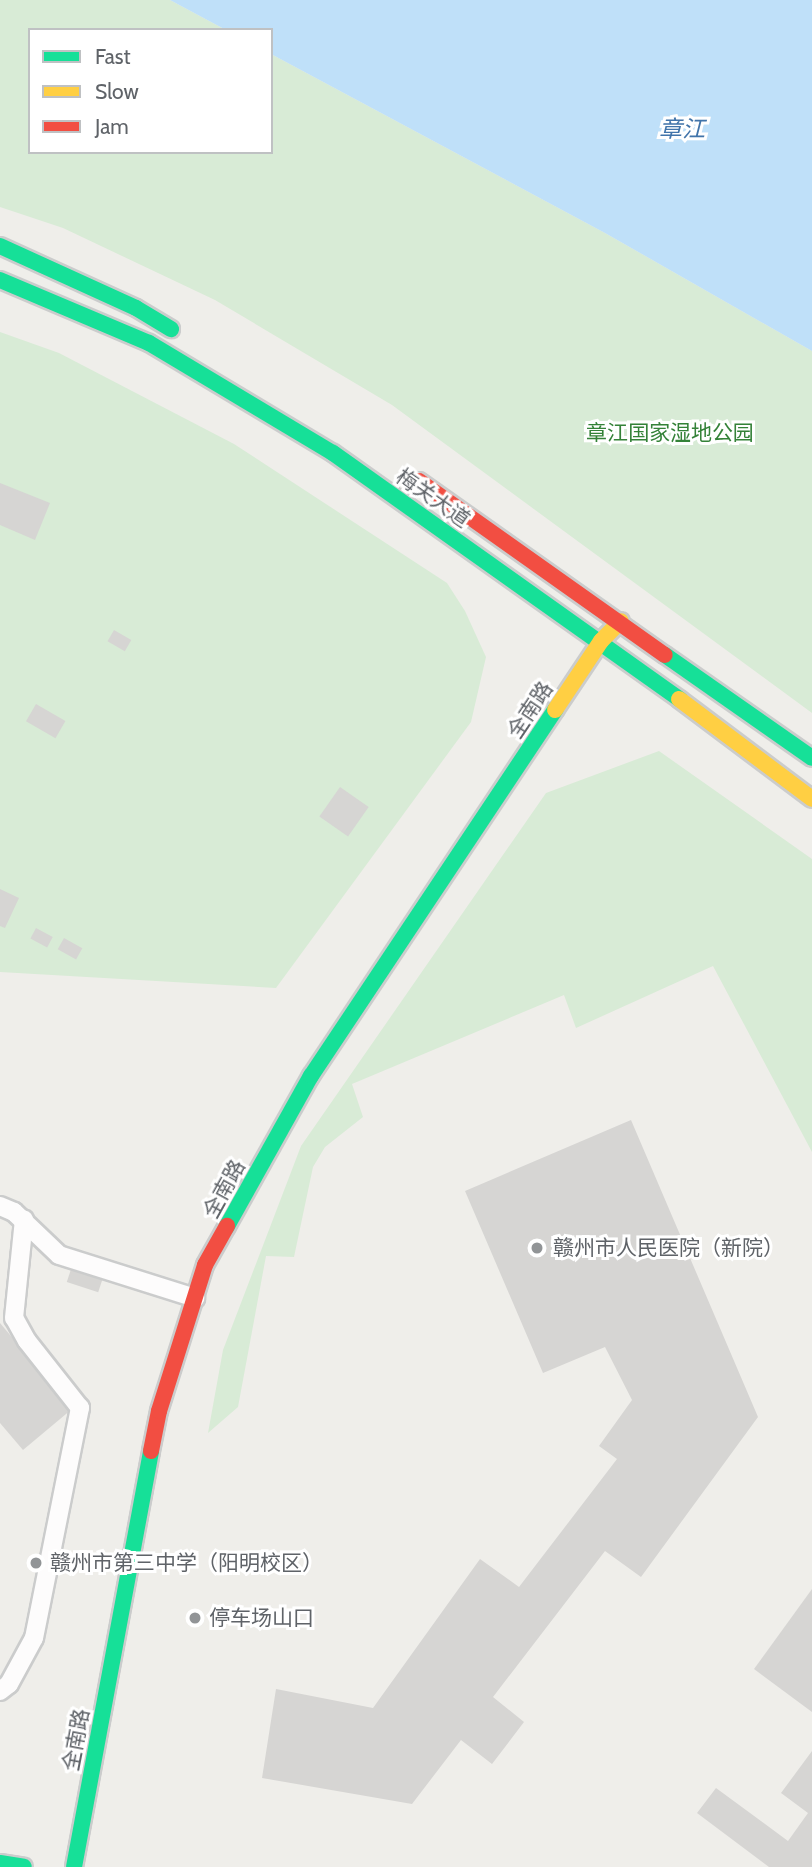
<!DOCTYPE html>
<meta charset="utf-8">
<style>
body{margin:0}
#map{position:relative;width:812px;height:1867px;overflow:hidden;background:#efeeea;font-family:Cabin,"Noto Sans SC",sans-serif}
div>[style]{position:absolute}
.green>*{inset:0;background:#d8ebd6}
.water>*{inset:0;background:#bfe0f9}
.building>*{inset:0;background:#d6d5d3;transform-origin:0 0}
.roads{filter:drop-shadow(2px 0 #cbcccc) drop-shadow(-2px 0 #cbcccc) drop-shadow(0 2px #cbcccc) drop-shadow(0 -2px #cbcccc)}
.lane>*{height:18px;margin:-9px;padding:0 9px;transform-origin:9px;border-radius:9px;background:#fdfcfc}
.fast>*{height:16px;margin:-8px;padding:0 8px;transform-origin:8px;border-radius:8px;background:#16e098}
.slow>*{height:16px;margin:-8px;padding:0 8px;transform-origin:8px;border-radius:8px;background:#ffcf43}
.jam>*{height:16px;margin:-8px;padding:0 8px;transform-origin:8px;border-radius:8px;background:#f24e42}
.dots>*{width:19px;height:19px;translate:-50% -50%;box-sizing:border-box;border:4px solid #fff;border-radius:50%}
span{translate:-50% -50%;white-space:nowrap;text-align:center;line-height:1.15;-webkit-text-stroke:6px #fff;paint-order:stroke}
.park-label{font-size:21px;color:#348238}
.street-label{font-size:21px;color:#5f6368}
.poi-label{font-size:21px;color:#5f6368}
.left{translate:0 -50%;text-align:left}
.water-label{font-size:23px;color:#4174aa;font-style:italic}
.legend{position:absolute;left:28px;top:28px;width:245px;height:126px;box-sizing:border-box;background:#fff;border:2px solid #bfc1c3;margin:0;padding:9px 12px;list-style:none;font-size:21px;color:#5f6368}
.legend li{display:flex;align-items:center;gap:14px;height:35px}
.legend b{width:35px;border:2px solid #bfc1c3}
</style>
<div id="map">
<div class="green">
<div style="clip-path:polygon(0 0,170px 0,226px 30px,30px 30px,30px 152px,271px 152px,271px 54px,605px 233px,812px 351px,812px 713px,392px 405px,215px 300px,63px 228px,0 207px)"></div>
<div style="clip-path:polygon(0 332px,59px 353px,234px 444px,447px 583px,465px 611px,486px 657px,471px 722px,276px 988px,0 972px)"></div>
<div style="clip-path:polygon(659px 751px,812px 859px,812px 1152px,713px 966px,576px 1028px,564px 995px,352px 1084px,363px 1117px,325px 1147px,313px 1167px,294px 1257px,266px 1256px,238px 1407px,208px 1433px,223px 1350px,301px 1146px,546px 793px)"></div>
</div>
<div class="water">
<div style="clip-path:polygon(170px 0,812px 0,812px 351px,605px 233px,271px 54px,271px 30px,226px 30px)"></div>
</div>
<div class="building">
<div style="clip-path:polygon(0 483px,50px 503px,35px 540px,0 525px)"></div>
<div style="left:114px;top:630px;width:20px;height:13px;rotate:30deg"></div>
<div style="left:36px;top:704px;width:34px;height:20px;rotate:30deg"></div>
<div style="left:340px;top:787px;width:35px;height:36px;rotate:35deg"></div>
<div style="clip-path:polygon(0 889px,19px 898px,5px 928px,0 926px)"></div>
<div style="left:36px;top:928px;width:19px;height:12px;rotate:28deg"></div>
<div style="left:64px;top:938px;width:21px;height:13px;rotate:29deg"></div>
<div style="clip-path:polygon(631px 1120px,758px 1417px,641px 1577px,605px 1551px,493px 1697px,524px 1722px,492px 1764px,461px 1740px,412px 1804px,262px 1778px,276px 1689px,373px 1708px,480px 1559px,519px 1587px,617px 1459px,599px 1446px,632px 1400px,605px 1347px,543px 1373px,465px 1191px)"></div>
<div style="left:73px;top:1263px;width:33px;height:20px;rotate:18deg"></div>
<div style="clip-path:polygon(0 1323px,72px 1409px,23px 1450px,0 1423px)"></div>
<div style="clip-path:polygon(812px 1589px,812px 1712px,754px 1669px)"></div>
<div style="clip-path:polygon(812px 1751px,812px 1867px,769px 1867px,697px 1813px,716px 1788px,788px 1841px,808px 1813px,781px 1793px)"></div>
</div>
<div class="roads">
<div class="lane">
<div style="left:0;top:1206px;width:15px;rotate:23deg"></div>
<div style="left:14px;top:1212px;width:62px;rotate:43.7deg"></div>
<div style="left:59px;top:1255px;width:143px;rotate:17.5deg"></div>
<div style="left:0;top:1691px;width:11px;rotate:-38deg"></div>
<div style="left:9px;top:1684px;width:52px;rotate:-61.5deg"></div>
<div style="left:34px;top:1638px;width:235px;rotate:-78.7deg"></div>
<div style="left:80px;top:1408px;width:85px;rotate:-128.3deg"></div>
<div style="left:27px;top:1341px;width:26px;rotate:-119deg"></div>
<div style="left:14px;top:1318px;width:99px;rotate:-84.2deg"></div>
</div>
<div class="fast">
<div style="left:0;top:246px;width:149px;rotate:24.5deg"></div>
<div style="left:136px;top:308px;width:41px;rotate:31deg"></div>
<div style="left:0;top:280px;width:162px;rotate:22.9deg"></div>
<div style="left:149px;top:343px;width:214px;rotate:30.9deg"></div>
<div style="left:333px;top:453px;width:425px;rotate:35.4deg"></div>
<div style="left:665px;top:655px;width:179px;rotate:35deg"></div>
<div style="left:227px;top:1226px;width:172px;rotate:-60.8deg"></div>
<div style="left:311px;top:1076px;width:440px;rotate:-56.3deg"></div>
<div style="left:0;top:1863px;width:24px;rotate:9deg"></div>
<div style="left:74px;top:1867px;width:423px;rotate:-79.5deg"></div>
</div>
<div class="slow">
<div style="left:679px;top:699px;width:166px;rotate:36.9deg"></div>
<div style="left:555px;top:710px;width:83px;rotate:-56.3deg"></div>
<div style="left:601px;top:641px;width:28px;rotate:-45deg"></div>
</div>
<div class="jam">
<div style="left:419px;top:481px;width:301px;rotate:35.3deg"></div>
<div style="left:151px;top:1451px;width:41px;rotate:-78.7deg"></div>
<div style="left:159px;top:1411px;width:153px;rotate:-72.5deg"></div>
<div style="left:205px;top:1265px;width:45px;rotate:-60.6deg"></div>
</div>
</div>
<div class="dots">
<div style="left:537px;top:1248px;background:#919496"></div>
<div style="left:36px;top:1563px;background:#919496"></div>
<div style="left:195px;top:1618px;background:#919496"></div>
</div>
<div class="park-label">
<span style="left:670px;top:433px">章江国家湿地公园</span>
</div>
<div class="street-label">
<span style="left:433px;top:498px;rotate:35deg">梅关大道</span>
<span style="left:530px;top:710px;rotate:-56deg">全南路</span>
<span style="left:224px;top:1189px;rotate:-61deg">全南路</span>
<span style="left:76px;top:1740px;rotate:-79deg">全南路</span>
</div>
<div class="poi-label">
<span class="left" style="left:553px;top:1248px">赣州市人民医院（新院）</span>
<span class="left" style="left:50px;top:1563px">赣州市第三中学（阳明校区）</span>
<span class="left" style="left:209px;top:1618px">停车场山口</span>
</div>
<div class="water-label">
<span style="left:682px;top:129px">章江</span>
</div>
<ul class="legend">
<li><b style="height:9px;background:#16e098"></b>Fast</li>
<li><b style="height:9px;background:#ffcf43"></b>Slow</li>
<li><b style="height:9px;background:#f24e42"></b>Jam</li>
</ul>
</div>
